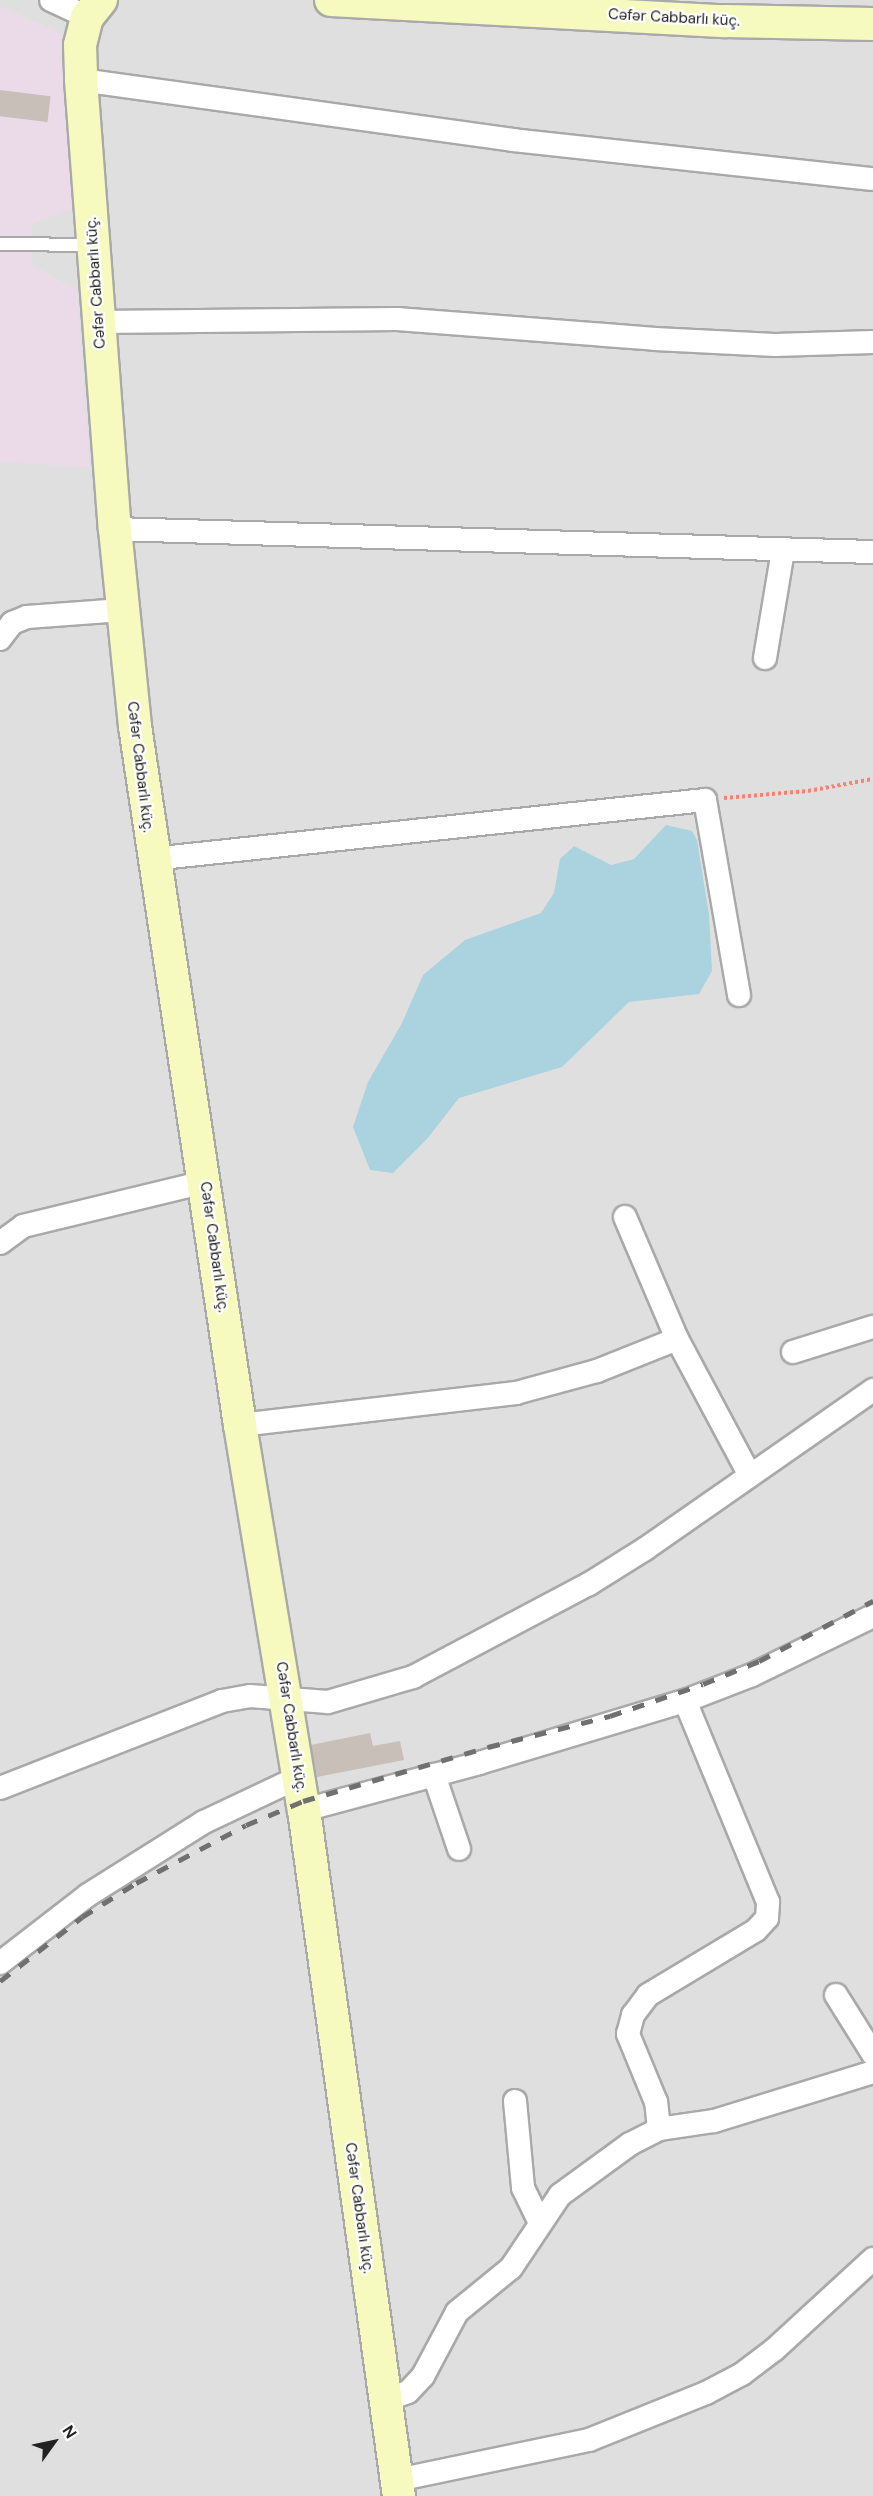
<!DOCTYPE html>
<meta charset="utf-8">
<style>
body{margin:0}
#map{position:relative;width:873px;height:2496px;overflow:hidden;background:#f2efe9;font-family:"DM Sans",sans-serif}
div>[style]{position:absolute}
.residential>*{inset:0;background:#e0dfdf;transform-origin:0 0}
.industrial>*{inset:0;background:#ebdbe8}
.water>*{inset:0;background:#aad3df}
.building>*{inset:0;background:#c7bfb8;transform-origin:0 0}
.path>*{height:4px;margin-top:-2px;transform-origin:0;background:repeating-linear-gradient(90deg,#fa8072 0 3px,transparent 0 6px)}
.roads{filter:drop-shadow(2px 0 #a9a9a9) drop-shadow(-2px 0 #a9a9a9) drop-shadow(0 2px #a9a9a9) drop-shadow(0 -2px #a9a9a9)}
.lane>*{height:12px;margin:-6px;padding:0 6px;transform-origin:6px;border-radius:6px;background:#fff}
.street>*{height:22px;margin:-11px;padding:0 11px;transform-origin:11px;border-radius:11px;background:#fff}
.secondary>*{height:32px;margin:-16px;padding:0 16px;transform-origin:16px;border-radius:16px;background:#f7fabf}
.rail>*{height:4.5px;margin-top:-2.25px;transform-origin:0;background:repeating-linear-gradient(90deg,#707070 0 12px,transparent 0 24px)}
span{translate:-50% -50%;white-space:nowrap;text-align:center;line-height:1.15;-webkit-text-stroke:4.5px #fff;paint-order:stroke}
.street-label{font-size:15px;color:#222}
.north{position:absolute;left:24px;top:2412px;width:60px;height:60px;-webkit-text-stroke:4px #fff;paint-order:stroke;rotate:57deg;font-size:16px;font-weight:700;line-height:24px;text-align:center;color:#222}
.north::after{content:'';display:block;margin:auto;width:21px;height:27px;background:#222;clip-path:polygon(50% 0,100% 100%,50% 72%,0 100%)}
</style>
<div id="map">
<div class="residential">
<div style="left:0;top:0;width:873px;height:2496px"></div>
</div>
<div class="industrial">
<div style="clip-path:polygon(0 6px,68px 37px,73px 208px,32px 224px,32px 265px,77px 290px,90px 467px,0 462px)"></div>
</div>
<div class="water">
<div style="clip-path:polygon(666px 825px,692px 831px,697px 840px,709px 915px,712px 971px,699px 994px,629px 1002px,562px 1067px,459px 1098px,427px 1139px,393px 1173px,370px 1170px,353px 1127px,368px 1082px,402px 1023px,423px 975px,465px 940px,541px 913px,554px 893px,560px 859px,574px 846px,611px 865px,634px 859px)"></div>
</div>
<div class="building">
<div style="left:0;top:90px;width:51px;height:26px;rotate:7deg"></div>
<div style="clip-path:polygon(370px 1733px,373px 1746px,400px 1741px,404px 1760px,317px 1777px,311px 1745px)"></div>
</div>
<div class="path">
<div style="left:724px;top:798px;width:84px;rotate:-4.8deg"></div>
<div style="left:808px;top:791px;width:66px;rotate:-10.5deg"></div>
</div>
<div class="roads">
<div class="lane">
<div style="left:0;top:244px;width:92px;rotate:0.6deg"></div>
</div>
<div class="street">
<div style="left:51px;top:0;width:40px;rotate:25deg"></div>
<div style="left:81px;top:80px;width:436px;rotate:7.9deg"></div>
<div style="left:513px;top:140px;width:360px;rotate:6.2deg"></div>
<div style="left:99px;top:322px;width:298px;rotate:-0.6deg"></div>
<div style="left:397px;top:319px;width:259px;rotate:4.4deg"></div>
<div style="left:655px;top:339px;width:120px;rotate:2.9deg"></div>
<div style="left:775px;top:345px;width:98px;rotate:-1.8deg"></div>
<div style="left:115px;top:529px;width:758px;rotate:1.74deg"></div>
<div style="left:0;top:639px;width:20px;rotate:-53deg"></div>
<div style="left:12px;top:623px;width:16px;rotate:-22deg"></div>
<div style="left:27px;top:617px;width:95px;rotate:-4.2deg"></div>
<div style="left:765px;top:658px;width:109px;rotate:-80.5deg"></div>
<div style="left:152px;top:859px;width:556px;rotate:-6.09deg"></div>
<div style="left:705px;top:800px;width:198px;rotate:80.1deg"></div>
<div style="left:625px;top:1217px;width:133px;rotate:66.9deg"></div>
<div style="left:677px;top:1339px;width:153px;rotate:61.9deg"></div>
<div style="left:0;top:1243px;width:29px;rotate:-36deg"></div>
<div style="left:23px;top:1226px;width:187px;rotate:-13.6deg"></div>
<div style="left:793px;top:1352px;width:84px;rotate:-17.4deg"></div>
<div style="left:240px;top:1425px;width:278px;rotate:-6.6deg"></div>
<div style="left:516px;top:1393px;width:84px;rotate:-15.2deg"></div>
<div style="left:597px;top:1371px;width:86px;rotate:-21.8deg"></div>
<div style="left:434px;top:1775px;width:78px;rotate:71.3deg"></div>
<div style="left:0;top:1788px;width:238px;rotate:-21.4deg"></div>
<div style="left:222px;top:1701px;width:28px;rotate:-10deg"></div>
<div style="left:250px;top:1696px;width:78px;rotate:4.4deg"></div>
<div style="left:328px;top:1702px;width:89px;rotate:-16.4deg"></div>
<div style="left:413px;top:1677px;width:199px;rotate:-27.9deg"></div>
<div style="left:589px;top:1584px;width:66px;rotate:-32deg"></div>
<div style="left:645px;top:1549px;width:278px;rotate:-34.9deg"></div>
<div style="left:304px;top:1810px;width:181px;rotate:-15deg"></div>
<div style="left:479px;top:1763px;width:215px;rotate:-16.8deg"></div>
<div style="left:685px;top:1701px;width:72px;rotate:-21.2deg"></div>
<div style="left:752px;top:1675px;width:135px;rotate:-26deg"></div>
<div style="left:0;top:1963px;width:111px;rotate:-37.7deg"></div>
<div style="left:88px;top:1895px;width:137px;rotate:-32.2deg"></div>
<div style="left:204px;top:1822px;width:105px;rotate:-25.3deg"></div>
<div style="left:836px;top:1995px;width:70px;rotate:57.9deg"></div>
<div style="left:515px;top:2101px;width:87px;rotate:84.7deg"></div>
<div style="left:523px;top:2188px;width:37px;rotate:64deg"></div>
<div style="left:659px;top:2129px;width:27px;rotate:-96deg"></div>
<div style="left:656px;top:2102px;width:74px;rotate:-112.4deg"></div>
<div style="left:628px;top:2034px;width:20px;rotate:-75deg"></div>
<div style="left:633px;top:2015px;width:25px;rotate:-53deg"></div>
<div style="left:648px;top:1995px;width:126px;rotate:-31deg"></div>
<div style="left:756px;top:1930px;width:16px;rotate:-47deg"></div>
<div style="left:767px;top:1918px;width:16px;rotate:-86deg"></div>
<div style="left:768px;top:1902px;width:217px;rotate:-112.4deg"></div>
<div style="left:386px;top:2400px;width:23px;rotate:-20deg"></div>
<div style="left:408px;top:2392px;width:22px;rotate:-47deg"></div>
<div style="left:423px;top:2376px;width:72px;rotate:-62deg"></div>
<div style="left:457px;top:2312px;width:70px;rotate:-39.2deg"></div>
<div style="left:511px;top:2268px;width:88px;rotate:-56.1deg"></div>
<div style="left:560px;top:2195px;width:87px;rotate:-36.1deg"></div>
<div style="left:630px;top:2144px;width:33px;rotate:-27deg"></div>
<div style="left:659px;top:2129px;width:56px;rotate:-8.3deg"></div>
<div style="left:714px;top:2121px;width:166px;rotate:-17.1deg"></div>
<div style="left:397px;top:2480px;width:196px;rotate:-11.8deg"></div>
<div style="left:589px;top:2440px;width:126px;rotate:-21.9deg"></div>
<div style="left:706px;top:2393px;width:41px;rotate:-27.8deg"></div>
<div style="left:742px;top:2374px;width:41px;rotate:-37.1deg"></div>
<div style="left:775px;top:2349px;width:133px;rotate:-42.6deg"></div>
</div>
<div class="secondary">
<div style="left:101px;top:0;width:22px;rotate:129deg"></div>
<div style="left:87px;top:17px;width:29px;rotate:104deg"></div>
<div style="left:80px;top:45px;width:35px;rotate:88deg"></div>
<div style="left:81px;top:80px;width:450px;rotate:85.7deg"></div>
<div style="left:115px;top:529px;width:198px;rotate:84.2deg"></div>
<div style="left:135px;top:726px;width:707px;rotate:81.46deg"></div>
<div style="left:240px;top:1425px;width:390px;rotate:80.6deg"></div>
<div style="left:304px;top:1810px;width:693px;rotate:82.12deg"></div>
<div style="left:331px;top:0;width:395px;rotate:3.1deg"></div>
<div style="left:725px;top:21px;width:148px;rotate:1.2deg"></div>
</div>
</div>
<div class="rail">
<div style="left:0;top:1981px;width:104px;rotate:-38deg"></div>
<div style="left:82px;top:1917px;width:64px;rotate:-32.2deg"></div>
<div style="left:136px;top:1883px;width:124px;rotate:-27.8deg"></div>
<div style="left:246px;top:1825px;width:62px;rotate:-22.8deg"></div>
<div style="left:303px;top:1801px;width:193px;rotate:-16.3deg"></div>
<div style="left:488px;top:1747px;width:126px;rotate:-14.3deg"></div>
<div style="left:610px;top:1716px;width:98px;rotate:-19deg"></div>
<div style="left:703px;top:1684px;width:61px;rotate:-22.3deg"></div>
<div style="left:759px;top:1661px;width:129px;rotate:-27.8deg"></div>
</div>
<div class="street-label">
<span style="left:674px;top:18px;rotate:3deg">Cəfər Cabbarlı küç.</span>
<span style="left:96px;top:283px;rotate:-94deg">Cəfər Cabbarlı küç.</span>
<span style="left:140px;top:767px;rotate:83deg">Cəfər Cabbarlı küç.</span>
<span style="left:214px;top:1247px;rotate:82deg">Cəfər Cabbarlı küç.</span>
<span style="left:291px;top:1727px;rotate:81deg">Cəfər Cabbarlı küç.</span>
<span style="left:359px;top:2208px;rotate:82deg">Cəfər Cabbarlı küç.</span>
</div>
<div class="north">N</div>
</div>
